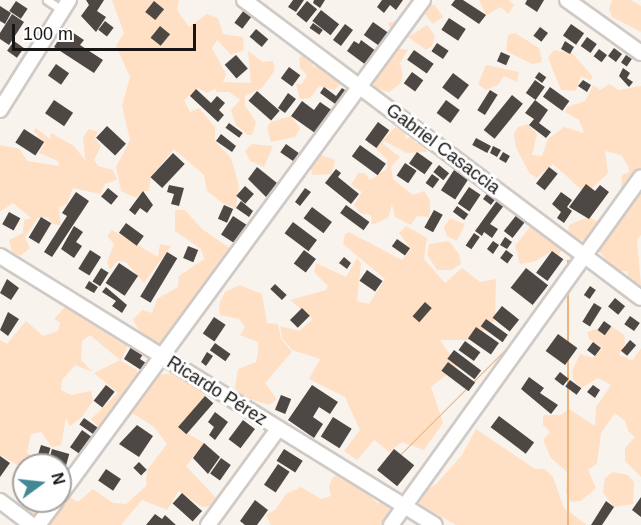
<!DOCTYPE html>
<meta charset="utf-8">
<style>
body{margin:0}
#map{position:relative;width:641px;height:525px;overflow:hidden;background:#f9f3ee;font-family:Arial,sans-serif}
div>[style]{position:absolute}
.green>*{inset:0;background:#ffe0c5}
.water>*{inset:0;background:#efb27b;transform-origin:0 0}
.building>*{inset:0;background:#4d4844;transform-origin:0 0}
.roads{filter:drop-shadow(2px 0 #d0cac6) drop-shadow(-2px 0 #d0cac6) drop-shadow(0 2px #d0cac6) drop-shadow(0 -2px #d0cac6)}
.service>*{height:7px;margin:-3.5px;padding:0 3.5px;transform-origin:3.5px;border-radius:3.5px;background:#fff}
.minor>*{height:14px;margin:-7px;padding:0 7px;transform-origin:7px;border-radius:7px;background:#fff}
span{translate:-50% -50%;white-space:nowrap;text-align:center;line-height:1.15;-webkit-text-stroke:6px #fff;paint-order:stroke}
.street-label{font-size:18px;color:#181615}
.north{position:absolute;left:12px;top:453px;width:60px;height:60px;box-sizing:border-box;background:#fff;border:2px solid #a3a2a1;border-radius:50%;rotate:75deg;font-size:16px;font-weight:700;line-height:24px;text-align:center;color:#181615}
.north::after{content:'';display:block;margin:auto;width:21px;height:27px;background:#438896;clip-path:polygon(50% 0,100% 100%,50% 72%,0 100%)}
.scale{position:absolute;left:12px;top:24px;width:184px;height:27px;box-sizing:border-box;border:3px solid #181615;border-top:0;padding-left:8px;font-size:18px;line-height:21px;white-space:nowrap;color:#181615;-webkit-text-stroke:4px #fff;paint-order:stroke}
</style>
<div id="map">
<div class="green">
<div style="clip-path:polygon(112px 0,179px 0,177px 10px,189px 27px,207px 14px,218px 18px,223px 34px,243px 37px,244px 50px,231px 55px,217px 40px,212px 48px,226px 74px,223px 82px,251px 83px,248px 51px,263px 62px,273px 61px,275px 70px,262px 88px,245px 96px,245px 106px,256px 122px,252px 135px,248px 135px,236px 125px,231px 110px,240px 100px,229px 92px,215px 92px,217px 88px,207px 93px,198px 88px,184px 100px,190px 112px,199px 108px,215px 127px,215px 141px,231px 158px,239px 185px,236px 208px,224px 204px,207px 191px,204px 175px,174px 149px,151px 177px,149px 191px,143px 191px,136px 198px,121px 191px,116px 167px,130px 140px,122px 106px,130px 77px,116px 46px,124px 33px)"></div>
<div style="clip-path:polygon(409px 0,423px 0,423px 11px,428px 5px,435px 5px,443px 17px,433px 24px,423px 12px,418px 15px)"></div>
<div style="clip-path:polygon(479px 0,509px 0,514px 5px,508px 14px,501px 7px,486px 15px)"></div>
<div style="clip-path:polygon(612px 0,631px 0,641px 6px,641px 32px,612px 17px,609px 8px)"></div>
<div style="clip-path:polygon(398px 20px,402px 24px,395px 48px,408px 50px,400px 63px,403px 75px,400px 84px,389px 92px,377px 89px,370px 79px,392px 33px,388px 23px)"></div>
<div style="clip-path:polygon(427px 25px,435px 36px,432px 46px,426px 50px,408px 37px)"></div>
<div style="clip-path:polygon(515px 33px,539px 48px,542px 62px,532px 64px,506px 51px,508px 35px)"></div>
<div style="clip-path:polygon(554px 50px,572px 53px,593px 77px,590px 80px,581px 76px,576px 91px,561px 90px,548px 58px)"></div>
<div style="clip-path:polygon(304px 55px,312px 60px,313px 67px,321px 66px,336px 76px,340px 85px,334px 90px,319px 86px,310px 98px,300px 99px,296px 84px,302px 84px,307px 75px,300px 68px,299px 58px)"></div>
<div style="clip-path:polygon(486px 65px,519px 72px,517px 82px,504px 76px,498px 85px,486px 90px,478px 84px)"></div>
<div style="clip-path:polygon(609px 84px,619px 90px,641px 86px,641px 173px,621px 190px,622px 175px,629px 172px,628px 166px,621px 155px,605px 151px,608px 173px,586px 194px,553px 164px,537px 178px,530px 174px,516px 148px,514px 134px,518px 127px,528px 124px,537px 134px,532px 155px,542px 156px,548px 139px,564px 127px,584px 133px,579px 120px,565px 112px,567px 107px,585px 101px,593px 85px,600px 90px)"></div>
<div style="clip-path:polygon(291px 116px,300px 128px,295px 137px,271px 142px,267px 127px,271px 122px)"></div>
<div style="clip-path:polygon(395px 127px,405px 131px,406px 139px,412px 136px,416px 143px,424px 143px,427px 152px,407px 153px,384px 141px,383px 144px,400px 157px,391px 167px,393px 179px,413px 195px,424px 191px,430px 200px,430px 212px,429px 217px,417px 216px,411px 225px,395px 217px,392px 204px,388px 218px,372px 225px,371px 215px,360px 213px,354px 205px,362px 192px,351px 185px,358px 173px,365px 173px,370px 180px,387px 169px,387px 160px,376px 148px)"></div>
<div style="clip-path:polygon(36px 128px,50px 139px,51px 133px,74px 146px,85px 160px,83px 137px,89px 129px,98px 132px,95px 138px,101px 146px,94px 160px,98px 166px,113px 170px,117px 180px,105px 184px,100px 194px,73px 188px,67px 204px,59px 207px,61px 226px,51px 223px,48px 217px,38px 218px,25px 237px,30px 248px,20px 256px,12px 252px,9px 240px,23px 233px,24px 220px,31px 218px,13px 203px,0 212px,0 145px,20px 149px,27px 161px,59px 166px,58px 161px,39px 153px,45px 143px,33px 131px)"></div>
<div style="clip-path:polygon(252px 144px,273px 146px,264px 167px,250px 161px,245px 151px)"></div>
<div style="clip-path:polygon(321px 155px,335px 160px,332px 174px,312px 175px,311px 167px)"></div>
<div style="clip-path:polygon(641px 189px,641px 235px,637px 239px,641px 285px,630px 283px,627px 271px,613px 271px,591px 239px,568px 243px,558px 255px,552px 251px,534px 262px,520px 264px,515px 246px,530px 227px,538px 223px,561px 235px,568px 234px,569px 225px,588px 217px,601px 223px)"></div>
<div style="clip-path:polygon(175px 210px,185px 210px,202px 229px,234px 251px,170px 351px,146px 342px,133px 320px,142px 310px,152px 313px,157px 299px,178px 287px,179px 276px,204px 259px,201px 249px,175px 231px)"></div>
<div style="clip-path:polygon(450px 218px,465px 224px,457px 241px,447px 236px,444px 227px)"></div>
<div style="clip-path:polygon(406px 226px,427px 238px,424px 259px,445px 283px,462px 268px,480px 282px,496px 279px,495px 320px,474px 340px,440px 340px,458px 366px,431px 387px,443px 423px,424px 450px,402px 442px,389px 452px,374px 440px,357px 460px,344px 451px,360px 430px,345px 397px,309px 379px,320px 359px,292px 350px,282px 338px,280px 326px,299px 331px,313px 319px,290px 300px,326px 290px,328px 286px,314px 272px,316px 263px,346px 277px,357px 258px,361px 263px,357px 301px,369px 304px,385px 279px,343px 244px,345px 234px,349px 232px,402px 260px,411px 249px,399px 233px)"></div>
<div style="clip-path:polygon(112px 230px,158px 257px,160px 244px,171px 246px,144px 283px,126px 262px,117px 261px,110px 270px,107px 262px,114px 244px,107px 236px)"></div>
<div style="clip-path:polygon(449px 241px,459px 254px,461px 264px,452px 270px,437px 270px,427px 254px,429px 244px)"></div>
<div style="clip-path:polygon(240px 285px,262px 294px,267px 323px,278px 324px,281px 339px,292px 352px,265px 383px,277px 399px,269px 405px,241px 396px,235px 388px,238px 369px,256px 362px,258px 352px,258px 342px,240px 335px,245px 327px,239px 319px,220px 315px,219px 304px,225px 292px)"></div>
<div style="clip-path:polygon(75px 307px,129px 343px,121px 361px,136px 369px,146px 394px,160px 375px,175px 372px,197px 383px,204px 391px,205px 396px,180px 429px,204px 443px,186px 466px,219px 501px,214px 506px,202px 507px,179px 491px,167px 510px,142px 500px,121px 525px,42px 525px,28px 514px,24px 507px,27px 501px,60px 501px,64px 494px,78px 502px,93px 489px,113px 503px,126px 504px,146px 486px,147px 470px,167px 444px,154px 427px,129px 411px,101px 430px,91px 419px,118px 393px,94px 373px,120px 360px,90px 335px,82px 341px,81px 360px,93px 372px,75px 365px,62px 380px,61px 390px,71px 395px,91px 391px,93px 401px,82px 417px,70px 426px,66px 418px,61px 445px,52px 447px,41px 432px,31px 434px,27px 453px,47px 465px,24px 465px,24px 469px,0 455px,0 340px,7px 344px,26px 321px,43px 336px,58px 331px,60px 322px,54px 319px,64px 308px)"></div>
<div style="clip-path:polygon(611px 326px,624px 335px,625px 344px,619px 354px,632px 361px,641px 348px,641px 477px,625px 461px,625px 448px,635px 437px,628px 431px,625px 421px,615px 413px,601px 433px,597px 464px,588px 470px,596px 488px,581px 501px,571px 502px,566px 493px,567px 472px,551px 458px,543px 440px,550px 432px,543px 425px,543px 415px,561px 415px,569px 409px,595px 426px,596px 407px,611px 385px,598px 378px,581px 388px,573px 379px,572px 371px,580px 354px,593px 358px,603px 348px,589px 339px,587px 332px,596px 329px,605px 335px)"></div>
<div style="clip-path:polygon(476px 429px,535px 469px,545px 469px,553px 477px,564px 508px,587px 525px,456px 525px,419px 504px,420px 494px,436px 484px,462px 455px)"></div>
<div style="clip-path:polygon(346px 472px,377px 503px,386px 501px,397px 508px,393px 525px,271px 525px,266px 515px,275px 510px,286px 494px,301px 487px,321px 499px,331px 496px,329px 486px,333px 477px)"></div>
<div style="clip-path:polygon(613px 472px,628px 475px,634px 482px,633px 504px,614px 507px,603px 492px,605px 478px)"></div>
</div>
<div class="water">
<div style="left:567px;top:260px;width:2px;height:285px"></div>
<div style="left:585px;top:270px;width:1px;height:285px;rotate:45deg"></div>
</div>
<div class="building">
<div style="clip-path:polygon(86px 0,104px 0,97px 11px,106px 17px,96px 32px,81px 16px,89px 5px)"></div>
<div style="clip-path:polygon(293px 0,304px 0,296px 12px,288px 7px)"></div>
<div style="clip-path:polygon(314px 0,325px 0,320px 8px,313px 3px)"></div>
<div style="clip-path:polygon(382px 0,403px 0,396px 10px,390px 5px,384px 13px,377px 7px)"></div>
<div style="clip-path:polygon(455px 0,463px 0,486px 15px,479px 24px,451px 5px)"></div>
<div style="clip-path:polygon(527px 0,544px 0,537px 12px,525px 4px)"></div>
<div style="left:16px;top:1px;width:14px;height:12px;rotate:34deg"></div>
<div style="left:154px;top:1px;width:13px;height:14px;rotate:39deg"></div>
<div style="left:307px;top:1px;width:13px;height:17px;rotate:39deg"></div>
<div style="clip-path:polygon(0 6px,11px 13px,5px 24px,0 21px)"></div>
<div style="left:244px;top:10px;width:10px;height:16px;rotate:37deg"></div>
<div style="left:321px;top:10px;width:23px;height:14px;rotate:38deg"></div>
<div style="clip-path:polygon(12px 14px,24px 22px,9px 45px,0 39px,0 33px)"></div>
<div style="left:449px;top:18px;width:20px;height:14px;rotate:33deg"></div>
<div style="left:105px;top:21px;width:11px;height:11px;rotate:38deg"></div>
<div style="left:373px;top:22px;width:19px;height:16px;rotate:35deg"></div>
<div style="left:313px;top:23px;width:12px;height:6px;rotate:35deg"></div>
<div style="left:345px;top:24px;width:10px;height:20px;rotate:37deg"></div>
<div style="left:571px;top:24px;width:16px;height:14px;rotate:35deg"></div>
<div style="left:160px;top:26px;width:13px;height:15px;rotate:39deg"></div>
<div style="left:540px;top:27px;width:10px;height:11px;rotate:37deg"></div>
<div style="clip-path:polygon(66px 28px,84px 40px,80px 45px,103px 60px,94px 73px,54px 47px)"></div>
<div style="left:256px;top:29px;width:16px;height:10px;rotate:40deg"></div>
<div style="left:587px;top:37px;width:12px;height:11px;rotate:35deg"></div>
<div style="clip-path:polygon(361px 40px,376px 51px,366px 65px,347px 51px,354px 41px,359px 44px)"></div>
<div style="left:14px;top:41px;width:12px;height:12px;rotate:35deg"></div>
<div style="clip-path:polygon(565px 41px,574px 47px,570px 54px,561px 49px)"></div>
<div style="left:437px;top:43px;width:14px;height:10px;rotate:34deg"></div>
<div style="left:614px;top:48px;width:10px;height:10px;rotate:37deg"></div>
<div style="left:599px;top:49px;width:10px;height:9px;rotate:37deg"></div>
<div style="left:414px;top:50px;width:24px;height:12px;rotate:35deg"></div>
<div style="left:501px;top:52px;width:10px;height:10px;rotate:24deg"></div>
<div style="left:236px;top:55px;width:18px;height:15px;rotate:49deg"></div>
<div style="left:626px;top:55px;width:7px;height:9px;rotate:34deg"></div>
<div style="left:56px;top:64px;width:16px;height:14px;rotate:35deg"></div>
<div style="left:289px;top:67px;width:14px;height:14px;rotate:36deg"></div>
<div style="clip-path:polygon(623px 68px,630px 73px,627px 78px,633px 82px,629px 87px,619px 76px)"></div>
<div style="left:412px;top:72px;width:14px;height:14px;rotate:36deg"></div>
<div style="left:539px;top:72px;width:9px;height:7px;rotate:36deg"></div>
<div style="left:453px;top:73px;width:20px;height:18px;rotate:37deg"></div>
<div style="left:535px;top:80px;width:12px;height:16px;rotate:35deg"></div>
<div style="clip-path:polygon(583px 80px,591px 85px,587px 92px,578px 86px)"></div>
<div style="clip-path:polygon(324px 87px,336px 96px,342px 88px,348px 92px,338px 106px,320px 93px)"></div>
<div style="left:550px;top:87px;width:24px;height:12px;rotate:36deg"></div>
<div style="clip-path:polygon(196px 89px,211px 103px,217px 96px,225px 103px,219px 110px,224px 115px,218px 122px,190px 96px)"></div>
<div style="left:490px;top:90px;width:9px;height:24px;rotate:32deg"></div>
<div style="left:257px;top:91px;width:30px;height:13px;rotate:41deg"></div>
<div style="clip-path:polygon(288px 93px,296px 99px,285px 113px,278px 108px)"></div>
<div style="left:512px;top:95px;width:14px;height:45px;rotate:39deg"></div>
<div style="left:54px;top:100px;width:23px;height:16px;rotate:34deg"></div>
<div style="left:446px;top:100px;width:17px;height:16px;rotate:36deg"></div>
<div style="clip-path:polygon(535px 100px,548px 110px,539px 123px,551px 132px,546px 138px,529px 125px,534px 119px,525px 113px)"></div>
<div style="clip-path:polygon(302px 101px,314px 110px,320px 102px,333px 111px,315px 133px,291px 116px)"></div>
<div style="left:378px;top:122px;width:14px;height:22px;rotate:36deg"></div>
<div style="left:229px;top:123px;width:17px;height:6px;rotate:36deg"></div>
<div style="left:107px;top:126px;width:26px;height:16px;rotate:43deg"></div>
<div style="left:24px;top:129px;width:24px;height:16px;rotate:33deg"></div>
<div style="clip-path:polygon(221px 134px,236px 146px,232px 152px,216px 141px)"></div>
<div style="left:476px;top:138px;width:17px;height:8px;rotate:28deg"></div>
<div style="left:286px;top:144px;width:16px;height:10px;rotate:35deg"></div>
<div style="left:360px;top:145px;width:32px;height:14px;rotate:36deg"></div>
<div style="clip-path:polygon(493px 146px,501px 150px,497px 157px,490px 153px)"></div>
<div style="left:417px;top:152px;width:19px;height:14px;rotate:35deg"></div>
<div style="left:503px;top:152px;width:8px;height:8px;rotate:30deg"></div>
<div style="left:173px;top:153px;width:16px;height:33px;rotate:43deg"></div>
<div style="left:405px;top:163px;width:14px;height:15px;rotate:34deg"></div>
<div style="left:439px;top:165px;width:13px;height:9px;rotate:39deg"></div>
<div style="clip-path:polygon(257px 167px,277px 183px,266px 197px,248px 179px)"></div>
<div style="left:549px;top:167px;width:11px;height:21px;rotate:38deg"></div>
<div style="clip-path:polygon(336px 169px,341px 173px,338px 177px,359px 194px,351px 204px,325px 183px)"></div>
<div style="left:454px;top:170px;width:17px;height:24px;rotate:33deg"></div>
<div style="left:432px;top:174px;width:9px;height:11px;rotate:36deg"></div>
<div style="clip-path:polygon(586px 184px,595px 191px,600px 185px,609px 192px,589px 219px,569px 207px)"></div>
<div style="clip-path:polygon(169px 185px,184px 188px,179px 206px,171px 204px,174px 194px,167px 192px)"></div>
<div style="left:245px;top:186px;width:12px;height:13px;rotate:42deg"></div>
<div style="left:469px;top:187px;width:14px;height:20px;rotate:34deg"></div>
<div style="left:108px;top:188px;width:13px;height:11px;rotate:39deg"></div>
<div style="clip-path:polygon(305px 188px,311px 192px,300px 206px,295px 202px)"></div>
<div style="clip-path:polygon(143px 191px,153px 205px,147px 213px,140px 208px,135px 215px,129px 210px)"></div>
<div style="left:489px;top:191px;width:10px;height:10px;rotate:37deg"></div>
<div style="clip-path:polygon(76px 192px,89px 201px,52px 257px,44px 252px,67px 216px,62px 213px)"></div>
<div style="clip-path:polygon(561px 192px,572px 200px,567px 207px,572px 211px,564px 223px,557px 218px,561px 212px,552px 204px)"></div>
<div style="clip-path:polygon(498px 199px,505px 204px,490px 224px,498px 229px,492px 238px,484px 232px,482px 236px,475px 231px)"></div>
<div style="clip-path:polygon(241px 201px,253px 211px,249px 217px,236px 208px)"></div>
<div style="left:224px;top:205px;width:10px;height:15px;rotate:24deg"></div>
<div style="left:346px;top:205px;width:29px;height:10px;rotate:36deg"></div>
<div style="left:457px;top:206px;width:14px;height:7px;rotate:36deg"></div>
<div style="left:312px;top:207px;width:25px;height:14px;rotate:37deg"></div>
<div style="left:434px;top:210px;width:10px;height:20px;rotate:29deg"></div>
<div style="left:9px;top:212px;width:13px;height:14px;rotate:29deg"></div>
<div style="left:518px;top:213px;width:11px;height:23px;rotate:38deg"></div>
<div style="left:233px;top:216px;width:17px;height:22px;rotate:33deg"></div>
<div style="left:41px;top:217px;width:12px;height:24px;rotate:31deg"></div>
<div style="left:293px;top:222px;width:30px;height:14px;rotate:37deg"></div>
<div style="left:126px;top:223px;width:22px;height:12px;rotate:36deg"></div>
<div style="clip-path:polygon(74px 226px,83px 232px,76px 242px,82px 246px,74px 258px,61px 249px)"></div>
<div style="left:474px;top:233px;width:7px;height:15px;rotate:34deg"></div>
<div style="clip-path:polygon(505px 237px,512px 242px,507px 249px,500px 245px)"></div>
<div style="left:397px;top:239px;width:16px;height:9px;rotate:35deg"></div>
<div style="clip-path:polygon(493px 241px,499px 245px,493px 254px,487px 249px)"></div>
<div style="left:188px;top:246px;width:11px;height:13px;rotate:22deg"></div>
<div style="left:90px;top:250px;width:13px;height:22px;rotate:32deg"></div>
<div style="left:304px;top:250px;width:15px;height:17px;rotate:37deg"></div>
<div style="left:506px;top:250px;width:9px;height:10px;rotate:36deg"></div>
<div style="left:552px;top:251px;width:14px;height:27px;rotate:36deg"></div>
<div style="left:167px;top:252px;width:12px;height:52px;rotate:31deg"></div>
<div style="clip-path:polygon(344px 257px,351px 263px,347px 269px,339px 263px)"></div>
<div style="left:119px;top:263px;width:23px;height:24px;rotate:34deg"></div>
<div style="left:101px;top:268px;width:9px;height:16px;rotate:32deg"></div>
<div style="left:526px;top:268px;width:28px;height:25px;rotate:38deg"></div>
<div style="left:367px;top:270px;width:19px;height:13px;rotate:35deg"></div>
<div style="clip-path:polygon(7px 279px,19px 288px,11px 300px,0 293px)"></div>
<div style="clip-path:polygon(89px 281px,98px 287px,94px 293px,85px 288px)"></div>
<div style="left:275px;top:284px;width:16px;height:7px;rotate:43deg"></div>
<div style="left:590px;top:286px;width:7px;height:11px;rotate:34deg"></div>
<div style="clip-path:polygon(106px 287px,127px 305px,122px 313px,112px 306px,116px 301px,102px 292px)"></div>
<div style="left:615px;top:298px;width:13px;height:11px;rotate:39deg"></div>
<div style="left:425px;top:302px;width:9px;height:19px;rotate:41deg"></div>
<div style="left:594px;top:303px;width:9px;height:22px;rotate:32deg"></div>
<div style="left:502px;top:306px;width:22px;height:15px;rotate:39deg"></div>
<div style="left:302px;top:308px;width:11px;height:17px;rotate:45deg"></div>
<div style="clip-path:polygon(8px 312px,19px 319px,8px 336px,0 330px)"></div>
<div style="left:630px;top:316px;width:12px;height:10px;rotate:35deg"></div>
<div style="left:214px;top:317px;width:14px;height:20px;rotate:34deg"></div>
<div style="left:486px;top:319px;width:27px;height:9px;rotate:36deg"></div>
<div style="left:604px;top:321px;width:9px;height:11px;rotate:36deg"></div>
<div style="left:476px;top:327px;width:28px;height:14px;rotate:35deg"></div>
<div style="left:558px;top:334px;width:24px;height:21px;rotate:36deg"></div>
<div style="left:630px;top:340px;width:8px;height:14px;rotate:40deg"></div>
<div style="left:465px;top:341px;width:19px;height:11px;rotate:36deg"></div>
<div style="left:593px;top:342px;width:10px;height:10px;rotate:37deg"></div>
<div style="left:215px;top:343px;width:19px;height:9px;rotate:35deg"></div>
<div style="clip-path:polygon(131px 347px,143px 354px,140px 359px,146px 363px,141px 370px,124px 359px)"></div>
<div style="left:454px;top:350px;width:34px;height:11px;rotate:37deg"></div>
<div style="clip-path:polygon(207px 352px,213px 356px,206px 366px,201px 362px)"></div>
<div style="left:448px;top:362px;width:34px;height:11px;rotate:37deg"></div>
<div style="left:560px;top:372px;width:11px;height:9px;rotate:38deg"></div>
<div style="clip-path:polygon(529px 377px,544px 388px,540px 393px,558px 405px,551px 414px,521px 389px)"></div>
<div style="left:570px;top:380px;width:14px;height:8px;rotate:36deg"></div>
<div style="left:106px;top:385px;width:11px;height:20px;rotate:38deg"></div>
<div style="clip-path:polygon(312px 385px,338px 402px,330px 414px,319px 407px,313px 417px,323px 424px,314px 438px,288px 420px)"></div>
<div style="clip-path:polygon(593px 385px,600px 390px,595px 398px,587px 392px)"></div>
<div style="left:281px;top:395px;width:11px;height:16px;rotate:22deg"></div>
<div style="left:205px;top:396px;width:11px;height:41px;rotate:41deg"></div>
<div style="clip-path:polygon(215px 412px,228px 422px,215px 440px,209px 435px,214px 427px,208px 422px)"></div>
<div style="left:499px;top:416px;width:44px;height:14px;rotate:37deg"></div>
<div style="left:333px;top:417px;width:22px;height:23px;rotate:32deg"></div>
<div style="left:84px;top:418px;width:21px;height:8px;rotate:35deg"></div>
<div style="left:243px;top:420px;width:15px;height:24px;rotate:37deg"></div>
<div style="clip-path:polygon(137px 425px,153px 436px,139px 457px,119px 444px)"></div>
<div style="left:82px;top:430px;width:12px;height:21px;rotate:35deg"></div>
<div style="clip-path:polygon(204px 443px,220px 457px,208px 474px,193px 458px)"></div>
<div style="left:41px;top:445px;width:10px;height:9px;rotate:17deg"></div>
<div style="left:52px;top:449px;width:18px;height:12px;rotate:16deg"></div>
<div style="left:284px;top:449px;width:22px;height:14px;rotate:32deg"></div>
<div style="left:394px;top:449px;width:26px;height:27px;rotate:39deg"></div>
<div style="clip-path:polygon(0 456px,10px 463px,0 477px)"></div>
<div style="left:221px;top:458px;width:12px;height:19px;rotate:35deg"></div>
<div style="left:139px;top:462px;width:11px;height:8px;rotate:45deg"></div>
<div style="left:278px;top:464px;width:14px;height:25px;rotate:34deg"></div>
<div style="left:106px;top:469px;width:18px;height:14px;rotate:34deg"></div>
<div style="clip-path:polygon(19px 479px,24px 483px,23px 494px,13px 487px)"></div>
<div style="left:182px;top:493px;width:27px;height:14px;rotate:42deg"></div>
<div style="clip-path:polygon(641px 497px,641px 517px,632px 510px)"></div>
<div style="clip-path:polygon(255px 500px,268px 510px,257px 525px,245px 525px,240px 521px)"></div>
<div style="clip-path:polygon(606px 501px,614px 507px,602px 525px,591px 525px)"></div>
<div style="clip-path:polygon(155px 514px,162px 519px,165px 515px,176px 525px,146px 525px)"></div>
</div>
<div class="roads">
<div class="service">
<div style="left:47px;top:0;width:18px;rotate:34deg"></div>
</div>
<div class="minor">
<div style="left:244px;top:0;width:496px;rotate:36.9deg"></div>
<div style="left:567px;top:0;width:91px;rotate:35.6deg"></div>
<div style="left:0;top:110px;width:130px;rotate:-57.9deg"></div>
<div style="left:0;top:256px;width:511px;rotate:31.73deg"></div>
<div style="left:60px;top:495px;width:614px;rotate:-53.75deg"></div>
<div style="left:0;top:501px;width:40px;rotate:37deg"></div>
<div style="left:38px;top:525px;width:30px;rotate:-53deg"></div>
<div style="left:208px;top:525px;width:119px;rotate:-53.9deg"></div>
<div style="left:391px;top:525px;width:428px;rotate:-54.3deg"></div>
</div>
</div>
<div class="street-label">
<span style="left:443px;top:149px;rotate:37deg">Gabriel Casaccia</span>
<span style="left:217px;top:391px;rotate:32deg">Ricardo Pérez</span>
</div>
<div class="north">N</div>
<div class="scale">100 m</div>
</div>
